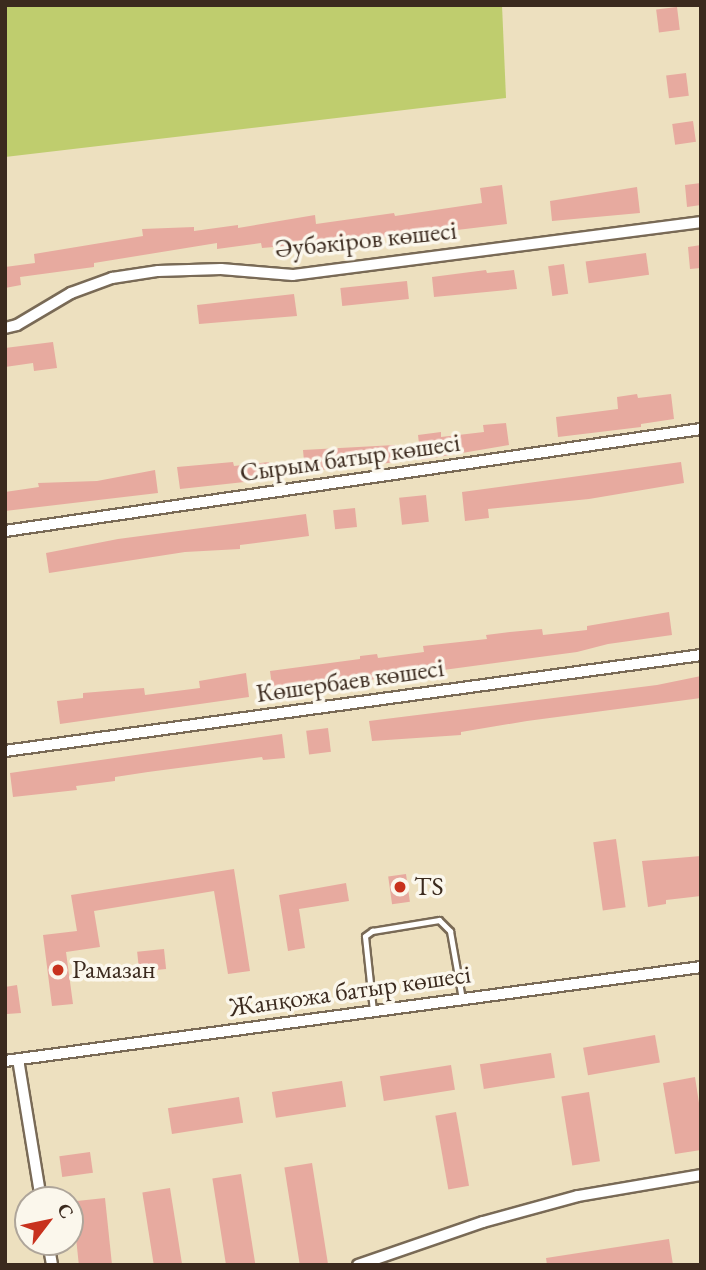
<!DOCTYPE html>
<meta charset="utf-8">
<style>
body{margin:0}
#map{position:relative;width:706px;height:1270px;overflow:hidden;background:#ede0bf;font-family:"EB Garamond",serif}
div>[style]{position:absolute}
.green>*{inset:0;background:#bfcd6e}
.building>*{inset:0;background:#e7aa9f;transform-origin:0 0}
.roads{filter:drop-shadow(2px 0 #796a56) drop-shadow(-2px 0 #796a56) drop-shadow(0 2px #796a56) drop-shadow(0 -2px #796a56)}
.lane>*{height:5px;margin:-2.5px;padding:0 2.5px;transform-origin:2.5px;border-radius:2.5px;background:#fff}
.street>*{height:10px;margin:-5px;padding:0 5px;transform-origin:5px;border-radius:5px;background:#fff}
.dots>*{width:19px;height:19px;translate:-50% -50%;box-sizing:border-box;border:4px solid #fbf7ec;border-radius:50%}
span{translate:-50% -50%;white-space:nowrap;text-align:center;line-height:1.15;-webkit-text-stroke:7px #fbf7ec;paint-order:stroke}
.street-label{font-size:26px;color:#3b2a1e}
.poi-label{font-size:26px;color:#3b2a1e}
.left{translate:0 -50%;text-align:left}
.frame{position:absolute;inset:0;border:7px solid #3b2a1e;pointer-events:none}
.north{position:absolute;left:14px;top:1186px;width:70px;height:70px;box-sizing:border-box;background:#fbf7ec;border:2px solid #aea59a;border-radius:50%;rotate:58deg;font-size:19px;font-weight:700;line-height:28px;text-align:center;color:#3b2a1e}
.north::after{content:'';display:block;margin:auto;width:24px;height:32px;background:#c8321e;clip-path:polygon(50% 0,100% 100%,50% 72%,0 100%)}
</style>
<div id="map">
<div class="green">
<div style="clip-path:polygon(5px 5px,502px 5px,506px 98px,5px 157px)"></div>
</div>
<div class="building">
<div style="left:677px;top:7px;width:23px;height:21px;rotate:83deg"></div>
<div style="left:686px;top:73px;width:23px;height:20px;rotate:83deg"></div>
<div style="left:693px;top:121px;width:21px;height:21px;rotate:82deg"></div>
<div style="clip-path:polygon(701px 183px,701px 205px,687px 207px,685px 185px)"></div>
<div style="clip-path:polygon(502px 185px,507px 224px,415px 235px,262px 248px,261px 243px,217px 249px,217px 243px,94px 263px,94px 267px,20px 277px,21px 285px,5px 288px,5px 267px,35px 263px,34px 254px,143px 236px,142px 229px,194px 227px,194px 231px,238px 225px,238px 228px,315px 215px,316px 224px,394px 213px,395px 216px,482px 203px,480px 188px)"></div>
<div style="clip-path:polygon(637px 187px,640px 213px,552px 221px,550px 201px)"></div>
<div style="clip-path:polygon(701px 245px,701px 268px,690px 269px,688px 247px)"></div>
<div style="left:646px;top:253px;width:22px;height:61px;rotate:82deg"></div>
<div style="left:564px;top:264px;width:30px;height:16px;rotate:82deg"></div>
<div style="clip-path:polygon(486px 270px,487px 273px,514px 270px,517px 289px,434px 297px,432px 277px)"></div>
<div style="left:407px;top:281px;width:18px;height:67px;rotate:84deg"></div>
<div style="clip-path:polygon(294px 294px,297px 316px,199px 324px,197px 305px)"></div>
<div style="clip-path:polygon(53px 342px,57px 368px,34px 371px,33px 363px,5px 367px,5px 348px)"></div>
<div style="clip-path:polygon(637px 394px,638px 398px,671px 394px,674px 419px,641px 424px,641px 427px,558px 437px,556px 417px,618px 409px,617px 397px)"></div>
<div style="clip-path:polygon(506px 423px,509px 445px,421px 460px,418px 435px,441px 432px,441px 437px,484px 432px,483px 425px)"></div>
<div style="clip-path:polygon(395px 445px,397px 462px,305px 472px,303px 450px)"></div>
<div style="clip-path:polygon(233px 462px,234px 466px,269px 462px,272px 479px,180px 489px,177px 467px)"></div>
<div style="clip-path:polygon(681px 462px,684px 483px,589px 499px,488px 509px,489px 518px,465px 521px,462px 492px)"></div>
<div style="clip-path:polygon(155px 470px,158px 493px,5px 511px,5px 492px,39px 487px,38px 483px,97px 481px)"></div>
<div style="left:426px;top:495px;width:27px;height:27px;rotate:84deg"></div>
<div style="left:355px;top:508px;width:19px;height:22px;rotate:84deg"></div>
<div style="clip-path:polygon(306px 514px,309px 536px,240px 545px,240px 549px,185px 552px,49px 573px,46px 553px,118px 539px)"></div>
<div style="clip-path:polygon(669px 612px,672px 635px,608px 644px,577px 652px,273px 693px,270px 671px,360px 659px,360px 656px,377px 654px,378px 658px,424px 652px,423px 646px,487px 639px,486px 635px,510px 632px,542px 629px,543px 635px,587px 630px,587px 626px)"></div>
<div style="clip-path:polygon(246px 673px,249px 697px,60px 724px,57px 701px,83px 698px,83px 693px,144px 688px,145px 695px,200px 688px,199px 681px)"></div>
<div style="clip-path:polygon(701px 676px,701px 698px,527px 721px,461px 732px,461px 735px,372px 741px,369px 721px,657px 685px)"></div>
<div style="left:328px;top:728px;width:24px;height:22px;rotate:83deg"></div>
<div style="clip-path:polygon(282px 734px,285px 758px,263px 760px,262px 757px,148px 772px,115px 777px,115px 781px,76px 786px,77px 790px,13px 797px,10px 773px)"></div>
<div style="left:616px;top:839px;width:69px;height:23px;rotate:82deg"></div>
<div style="clip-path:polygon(701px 856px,701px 896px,666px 900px,666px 904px,648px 907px,642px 861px)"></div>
<div style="clip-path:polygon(234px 869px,250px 971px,228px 974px,214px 891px,94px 911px,100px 947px,66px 952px,73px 1004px,52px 1006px,43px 935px,77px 931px,71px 895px)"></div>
<div style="left:406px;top:874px;width:28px;height:18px;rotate:82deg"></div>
<div style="clip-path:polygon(346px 883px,349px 901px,299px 909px,305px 948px,288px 951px,279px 895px)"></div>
<div style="left:164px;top:949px;width:20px;height:27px;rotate:84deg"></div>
<div style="clip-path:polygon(17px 985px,21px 1013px,7px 1014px,5px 987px)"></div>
<div style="left:655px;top:1035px;width:28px;height:73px;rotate:80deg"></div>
<div style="left:551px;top:1053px;width:25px;height:72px;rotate:81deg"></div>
<div style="left:451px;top:1065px;width:25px;height:72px;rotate:81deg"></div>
<div style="clip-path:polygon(695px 1077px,701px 1116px,701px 1150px,675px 1154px,663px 1083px)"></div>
<div style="left:342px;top:1081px;width:26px;height:71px;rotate:81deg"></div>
<div style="left:589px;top:1092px;width:70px;height:28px;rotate:81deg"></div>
<div style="left:239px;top:1097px;width:26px;height:72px;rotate:81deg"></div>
<div style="left:456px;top:1112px;width:75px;height:21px;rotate:80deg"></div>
<div style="left:90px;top:1152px;width:21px;height:31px;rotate:82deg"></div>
<div style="left:312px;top:1163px;width:103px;height:28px;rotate:81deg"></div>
<div style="left:241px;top:1174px;width:92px;height:29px;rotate:81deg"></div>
<div style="left:170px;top:1188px;width:78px;height:28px;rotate:81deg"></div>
<div style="left:105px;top:1198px;width:67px;height:33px;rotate:84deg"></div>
<div style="clip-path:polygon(669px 1239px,673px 1265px,547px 1265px,546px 1258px)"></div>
</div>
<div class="roads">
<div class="lane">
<div style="left:373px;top:1011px;width:75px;rotate:-96.1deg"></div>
<div style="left:365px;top:936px;width:9px;rotate:-36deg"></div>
<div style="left:372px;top:931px;width:68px;rotate:-9.3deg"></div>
<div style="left:439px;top:920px;width:16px;rotate:45deg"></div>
<div style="left:450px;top:931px;width:69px;rotate:80deg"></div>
</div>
<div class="street">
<div style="left:5px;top:328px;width:12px;rotate:-14deg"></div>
<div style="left:17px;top:325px;width:63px;rotate:-30.7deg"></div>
<div style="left:71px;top:293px;width:44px;rotate:-20.1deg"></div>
<div style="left:112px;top:278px;width:47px;rotate:-8.7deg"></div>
<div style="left:158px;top:271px;width:63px;rotate:-1.8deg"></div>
<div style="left:221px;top:269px;width:72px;rotate:4.8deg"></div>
<div style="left:293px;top:275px;width:411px;rotate:-7.4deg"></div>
<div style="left:5px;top:531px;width:703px;rotate:-8.34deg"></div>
<div style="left:5px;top:751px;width:703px;rotate:-7.85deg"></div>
<div style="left:18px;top:1059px;width:143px;rotate:80.7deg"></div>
<div style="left:5px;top:1061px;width:702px;rotate:-7.69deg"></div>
<div style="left:48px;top:1242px;width:23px;rotate:80deg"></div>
<div style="left:358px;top:1265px;width:132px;rotate:-19deg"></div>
<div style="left:483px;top:1222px;width:98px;rotate:-15.3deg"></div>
<div style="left:578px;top:1196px;width:125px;rotate:-9.7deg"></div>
</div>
</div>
<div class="dots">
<div style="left:400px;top:887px;background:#c8321e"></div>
<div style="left:58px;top:970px;background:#c8321e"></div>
</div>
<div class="street-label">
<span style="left:366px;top:240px;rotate:-6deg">Әубәкіров көшесі</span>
<span style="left:350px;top:458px;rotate:-8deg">Сырым батыр көшесі</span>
<span style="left:350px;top:681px;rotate:-8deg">Көшербаев көшесі</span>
<span style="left:350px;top:991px;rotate:-8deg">Жанқожа батыр көшесі</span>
</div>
<div class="poi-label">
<span class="left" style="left:414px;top:887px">TS</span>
<span class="left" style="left:72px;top:970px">Рамазан</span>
</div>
<div class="frame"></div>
<div class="north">С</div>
</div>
